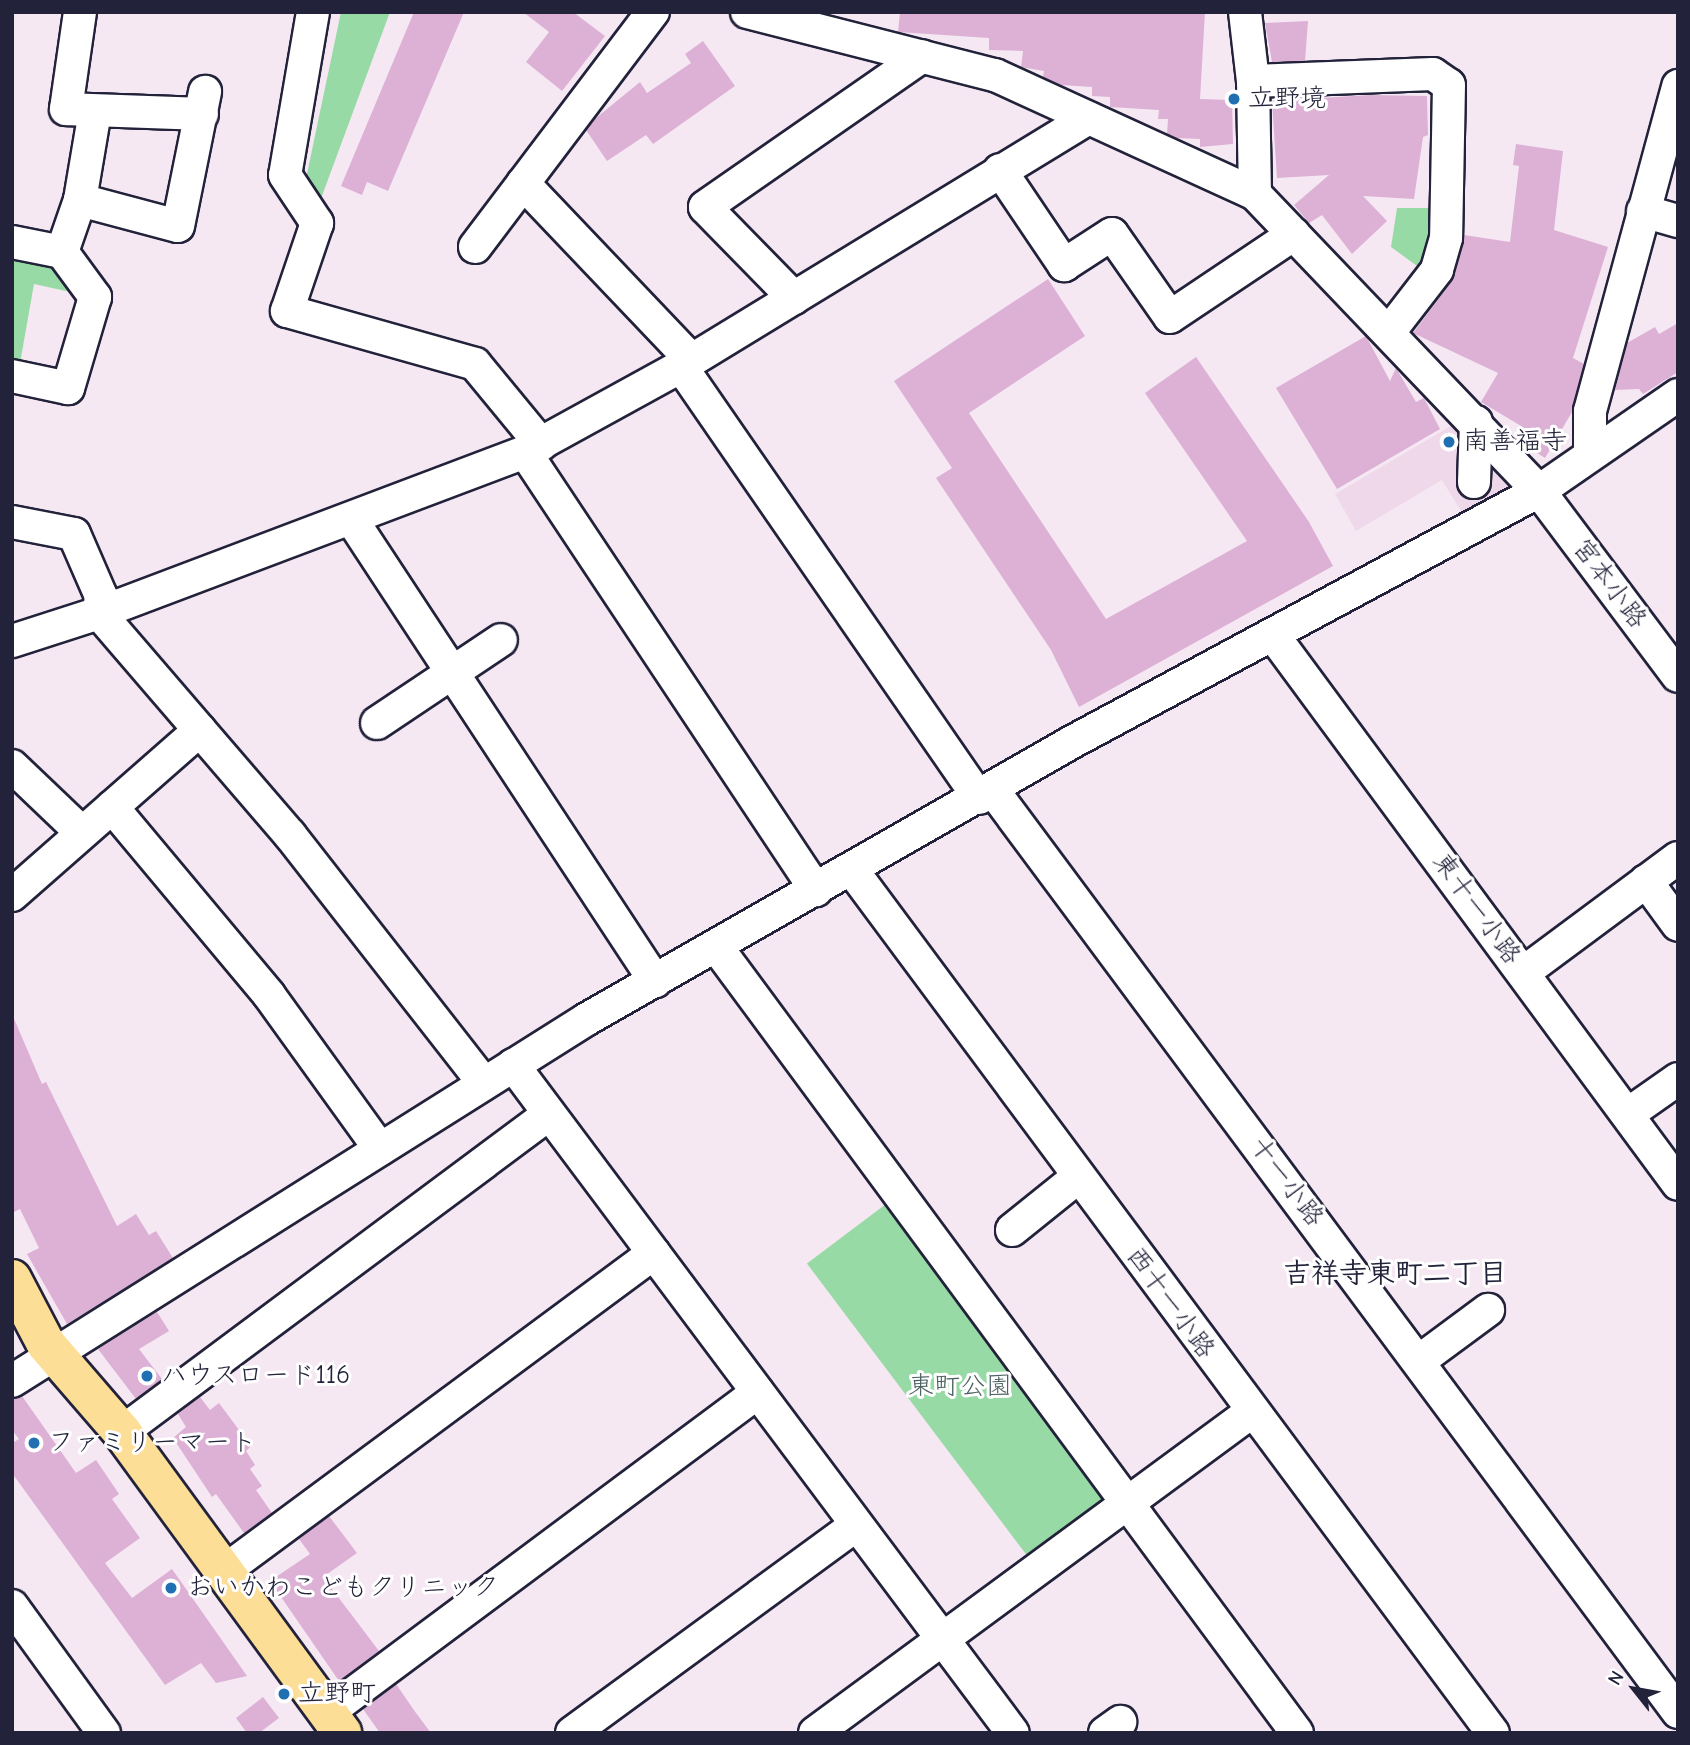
<!DOCTYPE html>
<meta charset="utf-8">
<style>
body{margin:0}
#map{position:relative;width:1690px;height:1745px;overflow:hidden;background:#f5e8f2;font-family:"Comic Neue","Klee One",sans-serif}
div>[style]{position:absolute}
.built>*{inset:0;background:#eed8e9}
.green>*{inset:0;background:#98daa5;transform-origin:0 0}
.building>*{inset:0;background:#ddb1d5}
.roads{filter:drop-shadow(2px 0 #22223b) drop-shadow(-2px 0 #22223b) drop-shadow(0 2px #22223b) drop-shadow(0 -2px #22223b)}
.minor>*{height:32px;margin:-16px;padding:0 16px;transform-origin:16px;border-radius:16px;background:#fff}
.major>*{height:38px;margin:-19px;padding:0 19px;transform-origin:19px;border-radius:19px;background:#fdde96}
.dots>*{width:19px;height:19px;translate:-50% -50%;box-sizing:border-box;border:4px solid #fff;border-radius:50%}
span{translate:-50% -50%;white-space:nowrap;text-align:center;line-height:1.15;-webkit-text-stroke:6px #fff;paint-order:stroke}
.poi-label{font-size:26px;color:#22223b}
.left{translate:0 -50%;text-align:left}
.street-label{font-size:26px;color:#22223b}
.park-label{font-size:26px;color:#4b6260}
.neighbourhood-label{font-size:28px;color:#22223b;font-weight:700}
.frame{position:absolute;inset:0;border:14px solid #22223b;pointer-events:none}
.north{position:absolute;left:1599px;top:1654px;width:70px;height:70px;-webkit-text-stroke:5px #fff;paint-order:stroke;rotate:301deg;font-size:19px;font-weight:700;line-height:28px;text-align:center;color:#22223b}
.north::after{content:'';display:block;margin:auto;width:24px;height:32px;background:#22223b;clip-path:polygon(50% 0,100% 100%,50% 72%,0 100%)}
</style>
<div id="map">
<div class="built">
<div style="clip-path:polygon(1456px 423px,1509px 483px,1504px 501px,1466px 519px,1442px 480px,1356px 531px,1335px 494px)"></div>
</div>
<div class="green">
<div style="clip-path:polygon(341px 12px,390px 12px,316px 212px,304px 188px)"></div>
<div style="clip-path:polygon(1397px 208px,1434px 208px,1433px 244px,1424px 271px,1391px 247px)"></div>
<div style="clip-path:polygon(12px 251px,57px 258px,84px 295px,34px 284px,19px 369px,12px 367px)"></div>
<div style="left:886px;top:1204px;width:385px;height:99px;rotate:53deg"></div>
</div>
<div class="building">
<div style="clip-path:polygon(414px 12px,464px 12px,388px 191px,367px 182px,362px 195px,341px 186px)"></div>
<div style="clip-path:polygon(523px 12px,573px 12px,605px 36px,562px 91px,526px 62px,549px 32px)"></div>
<div style="clip-path:polygon(900px 12px,1205px 12px,1200px 99px,1232px 100px,1233px 144px,1200px 147px,1200px 139px,1177px 138px,1167px 134px,1168px 119px,1158px 119px,1159px 110px,1110px 107px,1110px 97px,1092px 96px,1092px 87px,1062px 85px,1043px 77px,1044px 71px,1021px 67px,1023px 51px,989px 50px,989px 38px,898px 32px)"></div>
<div style="clip-path:polygon(1308px 21px,1305px 61px,1272px 62px,1265px 23px)"></div>
<div style="clip-path:polygon(703px 41px,735px 86px,653px 144px,646px 135px,607px 161px,586px 130px,596px 118px,640px 82px,647px 93px,691px 63px,685px 54px)"></div>
<div style="clip-path:polygon(1370px 95px,1427px 96px,1428px 135px,1423px 137px,1414px 199px,1363px 196px,1387px 221px,1352px 254px,1322px 215px,1309px 223px,1294px 205px,1329px 175px,1277px 178px,1272px 101px)"></div>
<div style="clip-path:polygon(1516px 144px,1563px 151px,1554px 230px,1608px 247px,1573px 358px,1584px 364px,1572px 412px,1545px 458px,1514px 438px,1521px 426px,1481px 402px,1498px 373px,1413px 333px,1452px 281px,1464px 235px,1510px 242px,1519px 166px,1513px 165px)"></div>
<div style="clip-path:polygon(1048px 279px,1085px 336px,969px 413px,1106px 619px,1247px 541px,1145px 393px,1196px 357px,1309px 522px,1333px 566px,1079px 707px,1051px 650px,936px 478px,952px 468px,894px 381px)"></div>
<div style="clip-path:polygon(1678px 323px,1678px 372px,1643px 394px,1639px 389px,1615px 390px,1627px 343px,1655px 327px,1659px 334px)"></div>
<div style="clip-path:polygon(1366px 336px,1390px 381px,1396px 368px,1416px 402px,1424px 398px,1440px 429px,1337px 489px,1276px 388px)"></div>
<div style="clip-path:polygon(12px 1014px,42px 1084px,46px 1082px,117px 1226px,136px 1214px,149px 1235px,156px 1231px,173px 1258px,67px 1324px,27px 1254px,39px 1248px,20px 1209px,12px 1213px)"></div>
<div style="clip-path:polygon(157px 1312px,169px 1331px,139px 1349px,162px 1379px,136px 1399px,98px 1349px)"></div>
<div style="clip-path:polygon(22px 1396px,76px 1473px,96px 1460px,119px 1494px,112px 1499px,140px 1538px,105px 1563px,132px 1598px,172px 1569px,247px 1676px,216px 1683px,201px 1663px,165px 1685px,12px 1473px,12px 1443px,19px 1439px,12px 1430px,12px 1399px)"></div>
<div style="clip-path:polygon(200px 1397px,210px 1410px,219px 1403px,251px 1446px,246px 1451px,255px 1465px,250px 1469px,262px 1486px,256px 1490px,272px 1513px,244px 1533px,216px 1494px,212px 1497px,173px 1438px,186px 1427px,178px 1414px)"></div>
<div style="clip-path:polygon(329px 1516px,357px 1553px,323px 1577px,379px 1651px,339px 1681px,270px 1581px,310px 1554px,299px 1539px)"></div>
<div style="clip-path:polygon(396px 1684px,416px 1713px,431px 1733px,380px 1733px,363px 1709px)"></div>
<div style="clip-path:polygon(263px 1697px,279px 1718px,259px 1733px,247px 1733px,236px 1718px)"></div>
</div>
<div class="roads">
<div class="minor">
<div style="left:80px;top:12px;width:98px;rotate:98.2deg"></div>
<div style="left:66px;top:109px;width:136px;rotate:2.1deg"></div>
<div style="left:313px;top:12px;width:165px;rotate:99.7deg"></div>
<div style="left:285px;top:175px;width:58px;rotate:56.3deg"></div>
<div style="left:317px;top:223px;width:93px;rotate:108.8deg"></div>
<div style="left:287px;top:311px;width:195px;rotate:15.7deg"></div>
<div style="left:475px;top:364px;width:104px;rotate:50.5deg"></div>
<div style="left:747px;top:12px;width:256px;rotate:14.3deg"></div>
<div style="left:995px;top:75px;width:286px;rotate:24.6deg"></div>
<div style="left:1255px;top:194px;width:411px;rotate:46.3deg"></div>
<div style="left:1539px;top:491px;width:231px;rotate:53.1deg"></div>
<div style="left:1245px;top:12px;width:69px;rotate:83.4deg"></div>
<div style="left:1253px;top:81px;width:113px;rotate:89deg"></div>
<div style="left:1253px;top:81px;width:180px;rotate:-2.2deg"></div>
<div style="left:1433px;top:74px;width:19px;rotate:35deg"></div>
<div style="left:1449px;top:85px;width:153px;rotate:91.1deg"></div>
<div style="left:1446px;top:238px;width:33px;rotate:106deg"></div>
<div style="left:1437px;top:270px;width:78px;rotate:127.7deg"></div>
<div style="left:1000px;top:170px;width:115px;rotate:56deg"></div>
<div style="left:1064px;top:265px;width:57px;rotate:-32.9deg"></div>
<div style="left:1112px;top:234px;width:101px;rotate:55.1deg"></div>
<div style="left:1170px;top:317px;width:149px;rotate:-33.8deg"></div>
<div style="left:523px;top:183px;width:235px;rotate:46.4deg"></div>
<div style="left:685px;top:353px;width:22px;rotate:85deg"></div>
<div style="left:687px;top:375px;width:514px;rotate:55.38deg"></div>
<div style="left:80px;top:200px;width:101px;rotate:14.9deg"></div>
<div style="left:178px;top:226px;width:137px;rotate:-78.6deg"></div>
<div style="left:1643px;top:211px;width:36px;rotate:16deg"></div>
<div style="left:12px;top:242px;width:51px;rotate:11.3deg"></div>
<div style="left:62px;top:252px;width:56px;rotate:53.7deg"></div>
<div style="left:95px;top:297px;width:95px;rotate:106.5deg"></div>
<div style="left:68px;top:388px;width:57px;rotate:-167.9deg"></div>
<div style="left:475px;top:247px;width:295px;rotate:-52.9deg"></div>
<div style="left:62px;top:252px;width:55px;rotate:-70.9deg"></div>
<div style="left:80px;top:200px;width:90px;rotate:-80.4deg"></div>
<div style="left:794px;top:298px;width:127px;rotate:-134.4deg"></div>
<div style="left:705px;top:207px;width:264px;rotate:-34.8deg"></div>
<div style="left:525px;top:452px;width:526px;rotate:56.4deg"></div>
<div style="left:1590px;top:455px;width:44px;rotate:-90deg"></div>
<div style="left:1590px;top:411px;width:337px;rotate:-74.8deg"></div>
<div style="left:1474px;top:482px;width:60px;rotate:-88.1deg"></div>
<div style="left:352px;top:520px;width:552px;rotate:56.68deg"></div>
<div style="left:12px;top:522px;width:63px;rotate:11deg"></div>
<div style="left:74px;top:534px;width:68px;rotate:66.5deg"></div>
<div style="left:101px;top:596px;width:17px;rotate:97deg"></div>
<div style="left:99px;top:613px;width:293px;rotate:49.3deg"></div>
<div style="left:290px;top:835px;width:313px;rotate:52deg"></div>
<div style="left:1273px;top:635px;width:682px;rotate:53.58deg"></div>
<div style="left:12px;top:641px;width:91px;rotate:-17.8deg"></div>
<div style="left:99px;top:613px;width:455px;rotate:-20.7deg"></div>
<div style="left:525px;top:452px;width:185px;rotate:-28.8deg"></div>
<div style="left:687px;top:363px;width:470px;rotate:-31.4deg"></div>
<div style="left:377px;top:723px;width:149px;rotate:-33.8deg"></div>
<div style="left:12px;top:766px;width:95px;rotate:43.7deg"></div>
<div style="left:992px;top:789px;width:1150px;rotate:53.38deg"></div>
<div style="left:112px;top:807px;width:245px;rotate:50.1deg"></div>
<div style="left:269px;top:995px;width:190px;rotate:54.2deg"></div>
<div style="left:852px;top:870px;width:1075px;rotate:53.4deg"></div>
<div style="left:1646px;top:881px;width:54px;rotate:54deg"></div>
<div style="left:12px;top:895px;width:250px;rotate:-41.3deg"></div>
<div style="left:716px;top:946px;width:978px;rotate:53.56deg"></div>
<div style="left:1523px;top:973px;width:193px;rotate:-36.6deg"></div>
<div style="left:513px;top:1065px;width:834px;rotate:53.19deg"></div>
<div style="left:1628px;top:1114px;width:61px;rotate:-35deg"></div>
<div style="left:1012px;top:1230px;width:85px;rotate:-38.8deg"></div>
<div style="left:1419px;top:1361px;width:86px;rotate:-36.5deg"></div>
<div style="left:12px;top:1381px;width:679px;rotate:-32.19deg"></div>
<div style="left:587px;top:1019px;width:559px;rotate:-29.73deg"></div>
<div style="left:1072px;top:742px;width:530px;rotate:-28.26deg"></div>
<div style="left:1539px;top:491px;width:169px;rotate:-34.6deg"></div>
<div style="left:122px;top:1432px;width:532px;rotate:-36.68deg"></div>
<div style="left:223px;top:1572px;width:536px;rotate:-36.51deg"></div>
<div style="left:12px;top:1606px;width:157px;rotate:54.1deg"></div>
<div style="left:327px;top:1713px;width:537px;rotate:-36.68deg"></div>
<div style="left:572px;top:1733px;width:352px;rotate:-36.2deg"></div>
<div style="left:815px;top:1733px;width:541px;rotate:-36.36deg"></div>
<div style="left:1105px;top:1733px;width:19px;rotate:-36deg"></div>
</div>
<div class="major">
<div style="left:12px;top:1279px;width:73px;rotate:62.4deg"></div>
<div style="left:46px;top:1344px;width:116px;rotate:49.2deg"></div>
<div style="left:122px;top:1432px;width:373px;rotate:53.8deg"></div>
</div>
</div>
<div class="dots">
<div style="left:1234px;top:99px;background:#1f6fb2"></div>
<div style="left:1449px;top:442px;background:#1f6fb2"></div>
<div style="left:147px;top:1376px;background:#1f6fb2"></div>
<div style="left:34px;top:1443px;background:#1f6fb2"></div>
<div style="left:171px;top:1588px;background:#1f6fb2"></div>
<div style="left:284px;top:1694px;background:#1f6fb2"></div>
</div>
<div class="poi-label">
<span class="left" style="left:1248px;top:99px">立野境</span>
<span class="left" style="left:1463px;top:442px">南善福寺</span>
<span class="left" style="left:161px;top:1376px">ハウスロード116</span>
<span class="left" style="left:48px;top:1443px">ファミリーマート</span>
<span class="left" style="left:187px;top:1588px">おいかわこどもクリニック</span>
<span class="left" style="left:298px;top:1694px">立野町</span>
</div>
<div class="street-label">
<span style="left:1609px;top:584px;rotate:53deg">宮本小路</span>
<span style="left:1476px;top:909px;rotate:54deg">東十一小路</span>
<span style="left:1286px;top:1182px;rotate:53deg">十一小路</span>
<span style="left:1170px;top:1303px;rotate:54deg">西十一小路</span>
</div>
<div class="park-label">
<span style="left:960px;top:1387px">東町公園</span>
</div>
<div class="neighbourhood-label">
<span style="left:1395px;top:1273px">吉祥寺東町二丁目</span>
</div>
<div class="frame"></div>
<div class="north">N</div>
</div>
